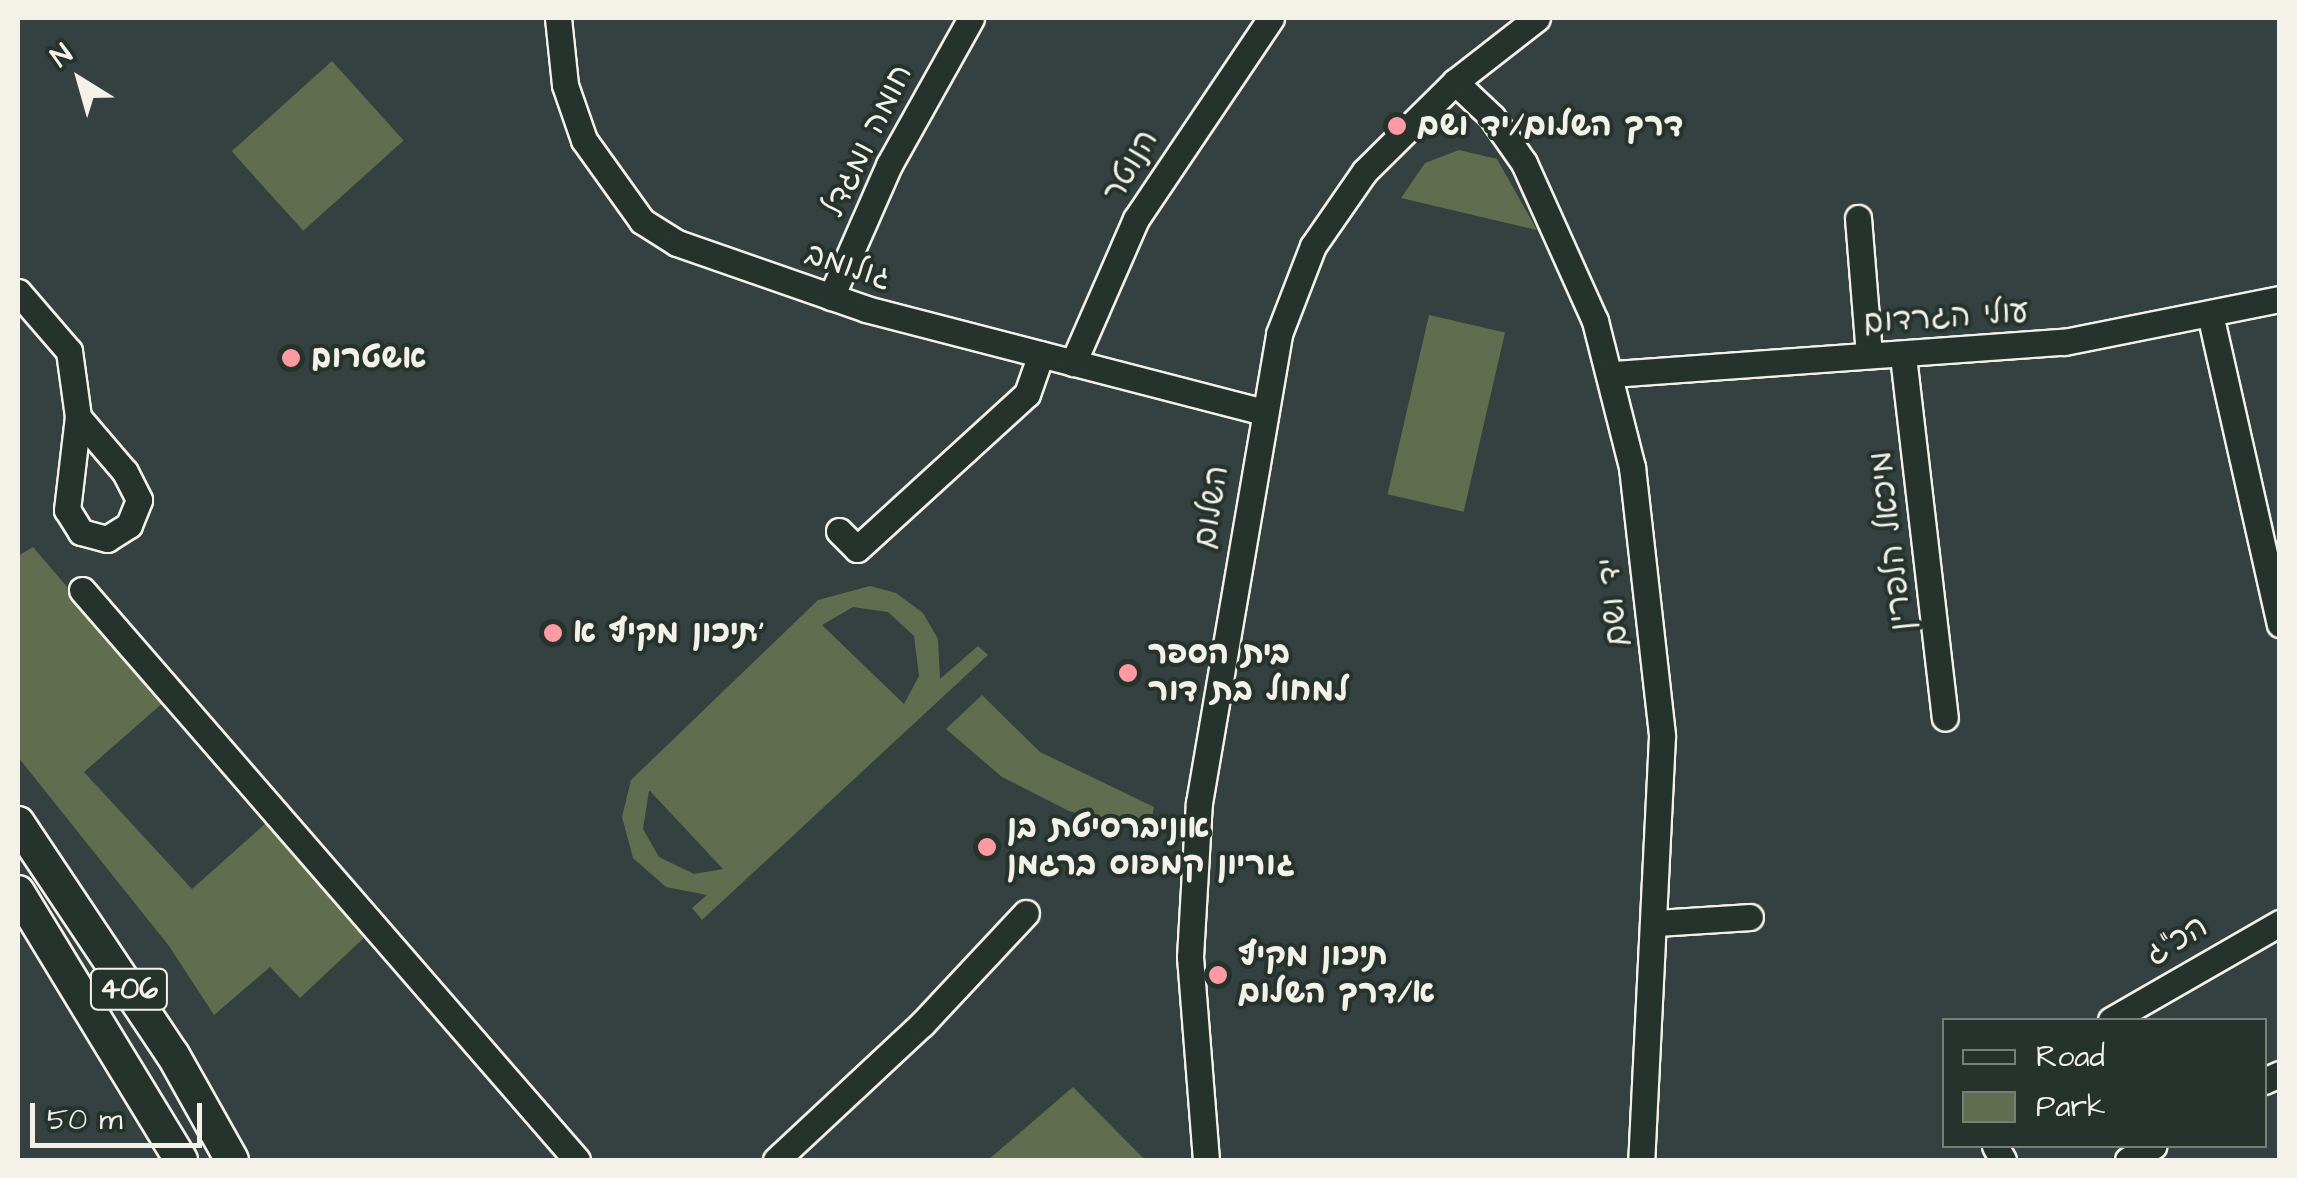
<!DOCTYPE html>
<meta charset="utf-8">
<style>
body{margin:0}
#map{position:relative;width:2297px;height:1178px;overflow:hidden;background:#354040;font-family:"Architects Daughter","Playpen Sans Hebrew",sans-serif}
div>[style]{position:absolute}
.green>*{inset:0;background:#616d4f;transform-origin:0 0}
.roads{filter:drop-shadow(2px 0 #f4f1e8) drop-shadow(-2px 0 #f4f1e8) drop-shadow(0 2px #f4f1e8) drop-shadow(0 -2px #f4f1e8)}
.minor>*{height:25px;margin:-12.5px;padding:0 12.5px;transform-origin:12.5px;border-radius:12.5px;background:#26332d}
.major>*{height:32px;margin:-16px;padding:0 16px;transform-origin:16px;border-radius:16px;background:#26332d}
.dots>*{width:28px;height:28px;translate:-50% -50%;box-sizing:border-box;border:5px solid #26332d;border-radius:50%}
span{translate:-50% -50%;white-space:nowrap;text-align:center;line-height:1.15;-webkit-text-stroke:8px #26332d;paint-order:stroke}
.shield-label span{padding:2px 8px;background:#26332d;border:2px solid;border-radius:8px;-webkit-text-stroke-width:0}
.shield-label{font-size:30px;color:#f4f1e8;font-weight:700}
.poi-label{font-size:32px;color:#f4f1e8;font-weight:700}
.left{translate:0 -50%;text-align:left}
.street-label{font-size:32px;color:#f4f1e8}
.frame{position:absolute;inset:0;border:20px solid #f4f1e8;pointer-events:none}
.legend{position:absolute;left:1942px;top:1018px;width:325px;height:130px;box-sizing:border-box;background:#26332d;border:2px solid #787f78;margin:0;padding:12px 18px;list-style:none;font-size:30px;color:#f4f1e8}
.legend li{display:flex;align-items:center;gap:20px;height:50px}
.legend b{width:50px;border:2px solid #787f78}
.north{position:absolute;left:30px;top:30px;width:100px;height:100px;-webkit-text-stroke:8px #26332d;paint-order:stroke;rotate:323deg;font-size:28px;font-weight:700;line-height:40px;text-align:center;color:#f4f1e8}
.north::after{content:'';display:block;margin:auto;width:35px;height:45px;background:#f4f1e8;clip-path:polygon(50% 0,100% 100%,50% 72%,0 100%)}
.scale{position:absolute;left:30px;top:1103px;width:172px;height:45px;box-sizing:border-box;border:5px solid #f4f1e8;border-top:0;padding-left:12px;font-size:30px;line-height:35px;white-space:nowrap;color:#f4f1e8;-webkit-text-stroke:8px #26332d;paint-order:stroke}
</style>
<div id="map">
<div class="green">
<div style="left:332px;top:61px;width:107px;height:135px;rotate:48deg"></div>
<div style="clip-path:polygon(1459px 150px,1497px 159px,1537px 230px,1401px 198px,1425px 163px)"></div>
<div style="left:1429px;top:315px;width:78px;height:184px;rotate:13deg"></div>
<div style="clip-path:polygon(33px 547px,165px 701px,84px 772px,192px 889px,266px 823px,368px 934px,300px 998px,270px 967px,214px 1015px,169px 946px,18px 757px,18px 556px)"></div>
<div style="clip-path:polygon(evenodd,870px 586px,896px 593px,923px 613px,938px 639px,940px 679px,978px 646px,988px 655px,702px 920px,692px 908px,707px 895px,666px 887px,633px 858px,622px 817px,631px 780px,818px 600px,870px 586px,853px 607px,888px 612px,914px 636px,919px 676px,904px 704px,822px 625px,853px 607px,870px 586px,649px 791px,650px 791px,723px 869px,694px 874px,659px 857px,643px 829px,649px 791px)"></div>
<div style="clip-path:polygon(982px 695px,1040px 752px,1154px 807px,1149px 832px,1069px 811px,1002px 777px,946px 729px)"></div>
<div style="clip-path:polygon(1073px 1087px,1145px 1160px,988px 1160px)"></div>
</div>
<div class="roads">
<div class="minor">
<div style="left:558px;top:18px;width:67px;rotate:84deg"></div>
<div style="left:565px;top:85px;width:58px;rotate:70.9deg"></div>
<div style="left:584px;top:140px;width:100px;rotate:54.4deg"></div>
<div style="left:642px;top:221px;width:41px;rotate:32.2deg"></div>
<div style="left:677px;top:243px;width:200px;rotate:19.2deg"></div>
<div style="left:866px;top:309px;width:408px;rotate:14.5deg"></div>
<div style="left:1455px;top:82px;width:51px;rotate:43.4deg"></div>
<div style="left:1492px;top:117px;width:56px;rotate:55.2deg"></div>
<div style="left:1524px;top:163px;width:173px;rotate:65.8deg"></div>
<div style="left:1595px;top:321px;width:151px;rotate:75.8deg"></div>
<div style="left:1632px;top:467px;width:271px;rotate:83.6deg"></div>
<div style="left:1662px;top:736px;width:425px;rotate:92.8deg"></div>
<div style="left:1858px;top:218px;width:137px;rotate:85.4deg"></div>
<div style="left:18px;top:292px;width:78px;rotate:49.2deg"></div>
<div style="left:69px;top:351px;width:67px;rotate:82.2deg"></div>
<div style="left:831px;top:297px;width:144px;rotate:-66.3deg"></div>
<div style="left:889px;top:165px;width:168px;rotate:-60.8deg"></div>
<div style="left:2210px;top:314px;width:318px;rotate:77.3deg"></div>
<div style="left:1903px;top:356px;width:364px;rotate:83.4deg"></div>
<div style="left:1073px;top:363px;width:157px;rotate:-66.4deg"></div>
<div style="left:1136px;top:219px;width:242px;rotate:-56.1deg"></div>
<div style="left:1613px;top:374px;width:452px;rotate:-4.1deg"></div>
<div style="left:2064px;top:342px;width:220px;rotate:-11.3deg"></div>
<div style="left:78px;top:417px;width:72px;rotate:49.5deg"></div>
<div style="left:125px;top:472px;width:31px;rotate:63deg"></div>
<div style="left:139px;top:500px;width:27px;rotate:112deg"></div>
<div style="left:129px;top:525px;width:26px;rotate:148deg"></div>
<div style="left:107px;top:539px;width:27px;rotate:-165deg"></div>
<div style="left:81px;top:532px;width:26px;rotate:-122deg"></div>
<div style="left:67px;top:510px;width:94px;rotate:-83.3deg"></div>
<div style="left:839px;top:531px;width:25px;rotate:45deg"></div>
<div style="left:857px;top:549px;width:230px;rotate:-42.4deg"></div>
<div style="left:1027px;top:394px;width:42px;rotate:-70.7deg"></div>
<div style="left:82px;top:590px;width:755px;rotate:49.03deg"></div>
<div style="left:1657px;top:923px;width:93px;rotate:-3.7deg"></div>
<div style="left:2111px;top:1020px;width:195px;rotate:-29.9deg"></div>
<div style="left:2264px;top:1081px;width:17px;rotate:-24deg"></div>
<div style="left:1995px;top:1146px;width:16px;rotate:60deg"></div>
<div style="left:776px;top:1160px;width:200px;rotate:-43deg"></div>
<div style="left:922px;top:1024px;width:152px;rotate:-46.9deg"></div>
<div style="left:1206px;top:1160px;width:204px;rotate:-94.5deg"></div>
<div style="left:1190px;top:957px;width:154px;rotate:-86.7deg"></div>
<div style="left:1199px;top:803px;width:476px;rotate:-80.3deg"></div>
<div style="left:1279px;top:334px;width:94px;rotate:-68.9deg"></div>
<div style="left:1313px;top:246px;width:91px;rotate:-55.3deg"></div>
<div style="left:1365px;top:171px;width:127px;rotate:-44.7deg"></div>
<div style="left:1455px;top:82px;width:104px;rotate:-38deg"></div>
<div style="left:2128px;top:1160px;width:29px;rotate:-29deg"></div>
</div>
<div class="major">
<div style="left:18px;top:823px;width:279px;rotate:56.3deg"></div>
<div style="left:173px;top:1055px;width:120px;rotate:60.7deg"></div>
<div style="left:18px;top:892px;width:314px;rotate:58.7deg"></div>
</div>
</div>
<div class="dots">
<div style="left:1397px;top:126px;background:#ff9aa2"></div>
<div style="left:291px;top:358px;background:#ff9aa2"></div>
<div style="left:553px;top:633px;background:#ff9aa2"></div>
<div style="left:1128px;top:673px;background:#ff9aa2"></div>
<div style="left:987px;top:847px;background:#ff9aa2"></div>
<div style="left:1218px;top:975px;background:#ff9aa2"></div>
</div>
<div class="shield-label">
<span style="left:129px;top:989px">406</span>
</div>
<div class="poi-label">
<span class="left" style="left:1417px;top:126px">דרך השלום/יד ושם</span>
<span class="left" style="left:311px;top:358px">אשטרום</span>
<span class="left" style="left:573px;top:633px">תיכון מקיף א'</span>
<span class="left" style="left:1148px;top:673px">בית הספר<br>למחול בת דור</span>
<span class="left" style="left:1007px;top:847px">אוניברסיטת בן<br>גוריון קמפוס ברגמן</span>
<span class="left" style="left:1238px;top:975px">תיכון מקיף<br>א/דרך השלום</span>
</div>
<div class="street-label">
<span style="left:868px;top:141px;rotate:-64deg">חומה ומגדל</span>
<span style="left:1131px;top:166px;rotate:-60deg">הנוטר</span>
<span style="left:848px;top:267px;rotate:18deg">גולומב</span>
<span style="left:1946px;top:318px;rotate:-4deg">עולי הגרדום</span>
<span style="left:1212px;top:507px;rotate:-81deg">השלום</span>
<span style="left:1892px;top:541px;rotate:-97deg">מיכאל הלפרין</span>
<span style="left:1614px;top:602px;rotate:-96deg">יד ושם</span>
<span style="left:2177px;top:941px;rotate:-31deg">הכ"ג</span>
</div>
<div class="frame"></div>
<ul class="legend">
<li><b style="height:12px;background:#26332d"></b>Road</li>
<li><b style="height:28px;background:#616d4f"></b>Park</li>
</ul>
<div class="north">N</div>
<div class="scale">50 m</div>
</div>
